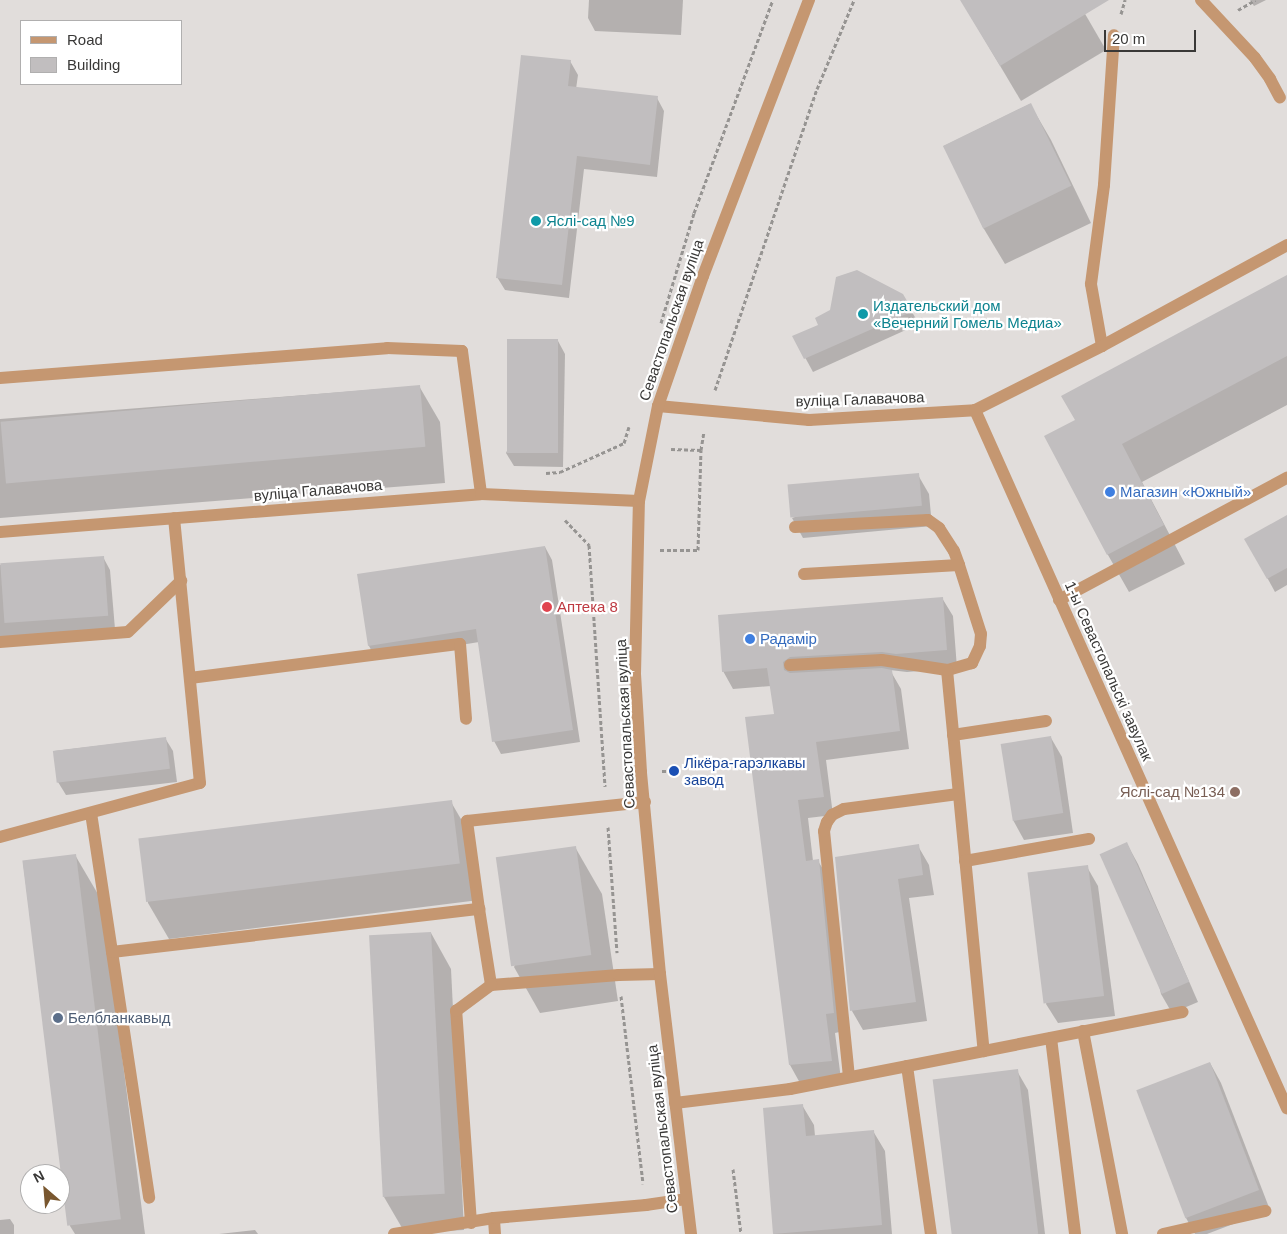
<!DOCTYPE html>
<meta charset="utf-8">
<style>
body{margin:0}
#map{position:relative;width:1287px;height:1234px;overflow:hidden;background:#e1dddb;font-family:Arial,sans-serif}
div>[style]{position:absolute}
.shadow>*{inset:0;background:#0003}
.building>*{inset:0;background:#c1bebf;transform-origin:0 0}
.path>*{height:3px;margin-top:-1.5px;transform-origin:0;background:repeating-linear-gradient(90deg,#969492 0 4px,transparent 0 6.5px)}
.minor>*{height:12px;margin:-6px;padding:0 6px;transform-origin:6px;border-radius:6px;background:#c59771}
.dots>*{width:14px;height:14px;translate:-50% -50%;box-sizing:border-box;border:2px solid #fff;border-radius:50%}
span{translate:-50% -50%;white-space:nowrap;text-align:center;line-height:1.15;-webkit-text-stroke:4.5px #fff;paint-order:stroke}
.culture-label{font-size:15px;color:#0d838f}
.left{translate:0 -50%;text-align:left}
.street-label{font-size:15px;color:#393837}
.shop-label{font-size:15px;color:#366cbe}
.health-label{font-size:15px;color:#be3a42}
.transit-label{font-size:15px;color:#164399}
.education-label{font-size:15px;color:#785e54}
.right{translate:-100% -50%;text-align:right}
.service-label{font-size:15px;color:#4e5e75}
.legend{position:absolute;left:20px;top:20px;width:162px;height:65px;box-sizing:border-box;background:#fff;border:1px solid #b0afaf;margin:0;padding:6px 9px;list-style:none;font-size:15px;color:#393837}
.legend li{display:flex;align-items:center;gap:10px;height:25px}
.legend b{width:25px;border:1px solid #b0afaf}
.north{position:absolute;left:20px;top:1164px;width:50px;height:50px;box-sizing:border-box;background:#fff;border:1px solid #b0afaf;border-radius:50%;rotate:333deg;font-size:14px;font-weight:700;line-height:20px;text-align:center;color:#393837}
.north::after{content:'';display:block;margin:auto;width:18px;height:22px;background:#79572f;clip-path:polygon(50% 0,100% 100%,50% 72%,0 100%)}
.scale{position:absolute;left:1104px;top:30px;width:92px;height:22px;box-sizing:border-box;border:2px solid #393837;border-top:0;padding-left:6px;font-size:15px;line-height:18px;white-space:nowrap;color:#393837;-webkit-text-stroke:4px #fff;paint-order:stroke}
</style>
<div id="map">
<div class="shadow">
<div style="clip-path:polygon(589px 0,683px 0,681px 35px,595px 31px,588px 18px)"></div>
<div style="clip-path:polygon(961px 0,1077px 0,1106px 50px,1021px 101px)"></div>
<div style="clip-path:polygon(1250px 0,1266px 0,1254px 6px)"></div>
<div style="clip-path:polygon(570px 61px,578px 75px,576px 89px,657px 98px,664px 111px,657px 177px,584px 169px,569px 298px,505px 290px,497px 277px)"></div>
<div style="clip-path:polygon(1030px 104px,1051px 140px,1091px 223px,1005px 264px,984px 229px,944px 146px)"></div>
<div style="clip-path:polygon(1287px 277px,1287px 405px,1142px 482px,1185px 564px,1129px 592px,1108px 555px,1076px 421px)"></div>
<div style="clip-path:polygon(902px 295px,919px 324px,813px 372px,794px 337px)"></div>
<div style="clip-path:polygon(558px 341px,565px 354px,563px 467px,514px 466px,506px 453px)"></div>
<div style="clip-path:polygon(419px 386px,440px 422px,445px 483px,0 518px,0 419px)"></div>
<div style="clip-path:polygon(918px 475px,929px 494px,932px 526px,803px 538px,792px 518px)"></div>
<div style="clip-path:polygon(1287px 517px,1287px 585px,1275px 592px,1246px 539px)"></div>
<div style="clip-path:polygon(545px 547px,552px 560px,580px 742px,501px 754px,494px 741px,479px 642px,376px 659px,369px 646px,358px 575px)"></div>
<div style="clip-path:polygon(103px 557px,110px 570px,115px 629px,0 638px,0 565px)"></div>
<div style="clip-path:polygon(942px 598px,953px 616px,957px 668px,907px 672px,890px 670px,901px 689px,909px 749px,826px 760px,833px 815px,808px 818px,813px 861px,818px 861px,829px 879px,844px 1031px,835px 1033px,841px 1079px,800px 1083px,790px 1065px,747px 718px,775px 715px,771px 686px,733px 689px,723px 671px)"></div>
<div style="clip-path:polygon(165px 738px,173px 751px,177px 782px,66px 795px,58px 782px,54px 751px)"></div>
<div style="clip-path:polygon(1051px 738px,1062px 757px,1073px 833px,1024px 840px,1013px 820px)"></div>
<div style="clip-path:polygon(451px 802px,472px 838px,479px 900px,169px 939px,148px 903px,141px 841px)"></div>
<div style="clip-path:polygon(1127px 844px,1138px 864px,1198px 1002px,1172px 1013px,1161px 994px)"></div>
<div style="clip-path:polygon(918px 846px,929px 865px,934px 895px,909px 898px,927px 1021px,863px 1030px,852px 1011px,836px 858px)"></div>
<div style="clip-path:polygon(575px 847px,602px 894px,618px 1001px,540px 1013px,514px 967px)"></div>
<div style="clip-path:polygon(75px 855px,102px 901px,145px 1234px,75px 1234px,70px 1226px,23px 862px)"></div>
<div style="clip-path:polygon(1087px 867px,1098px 886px,1115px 1016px,1058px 1023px,1046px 1004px)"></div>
<div style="clip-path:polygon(431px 933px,451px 969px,464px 1230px,405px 1233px,384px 1197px)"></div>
<div style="clip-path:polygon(1210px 1063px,1221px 1083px,1270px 1210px,1207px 1234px,1195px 1234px,1186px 1218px)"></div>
<div style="clip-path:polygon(1017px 1071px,1028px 1090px,1045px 1234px,952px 1234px)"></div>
<div style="clip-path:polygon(802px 1105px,814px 1125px,815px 1136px,873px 1131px,885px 1151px,892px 1234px,774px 1234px,764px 1109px)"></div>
<div style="clip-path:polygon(10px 1219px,14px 1225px,14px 1234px,0 1234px,0 1220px)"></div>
<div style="clip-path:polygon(255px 1230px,258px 1234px,219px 1234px)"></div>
</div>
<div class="building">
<div style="clip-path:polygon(960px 0,1109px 0,1000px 66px)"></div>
<div style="clip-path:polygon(521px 55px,571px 60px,568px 86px,658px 96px,650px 165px,577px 156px,562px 285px,496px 278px)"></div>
<div style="left:1031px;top:103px;width:92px;height:98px;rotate:64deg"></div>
<div style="clip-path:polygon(857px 270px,903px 294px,913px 311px,804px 359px,792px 336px,818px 325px,815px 318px,830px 310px,836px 277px)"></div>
<div style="clip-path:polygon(1287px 275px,1287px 356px,1122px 444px,1164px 525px,1107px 555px,1044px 436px,1075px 420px,1061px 396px)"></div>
<div style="left:507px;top:339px;width:51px;height:114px"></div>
<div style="left:420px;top:385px;width:62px;height:421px;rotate:85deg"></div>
<div style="left:919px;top:473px;width:33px;height:132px;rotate:85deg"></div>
<div style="clip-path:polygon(1287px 515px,1287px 568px,1267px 579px,1244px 539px)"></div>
<div style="clip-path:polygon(545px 546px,573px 730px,492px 742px,476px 629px,368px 646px,357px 574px)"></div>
<div style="left:104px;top:556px;width:60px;height:104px;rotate:86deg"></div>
<div style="clip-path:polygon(943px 597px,947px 650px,896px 654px,882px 652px,790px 657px,783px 662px,784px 670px,790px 673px,882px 668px,892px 670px,900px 731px,816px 742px,824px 797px,798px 800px,806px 861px,819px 859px,834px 1013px,826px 1014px,832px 1061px,789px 1065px,745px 717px,774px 714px,767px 668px,722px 672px,718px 615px)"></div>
<div style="left:1051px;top:736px;width:78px;height:51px;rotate:81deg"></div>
<div style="left:166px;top:737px;width:32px;height:114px;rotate:83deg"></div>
<div style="left:452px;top:800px;width:64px;height:316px;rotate:83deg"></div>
<div style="left:1127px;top:842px;width:153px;height:30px;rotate:66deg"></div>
<div style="clip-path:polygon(919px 844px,923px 875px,898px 879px,916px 1002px,850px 1011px,835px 857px)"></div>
<div style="left:576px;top:846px;width:110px;height:81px;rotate:82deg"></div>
<div style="left:76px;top:854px;width:368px;height:54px;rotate:83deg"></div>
<div style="left:1088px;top:865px;width:132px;height:61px;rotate:83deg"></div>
<div style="left:431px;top:932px;width:262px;height:62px;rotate:87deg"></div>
<div style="left:1210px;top:1062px;width:137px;height:79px;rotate:69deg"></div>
<div style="left:1018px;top:1069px;width:166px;height:86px;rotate:83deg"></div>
<div style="clip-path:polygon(803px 1104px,806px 1136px,874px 1130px,882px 1225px,773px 1234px,763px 1108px)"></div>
</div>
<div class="path">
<div style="left:1238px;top:10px;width:20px;rotate:-30deg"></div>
<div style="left:1121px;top:14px;width:15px;rotate:-74deg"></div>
<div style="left:661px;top:323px;width:115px;rotate:-73.3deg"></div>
<div style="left:694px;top:213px;width:227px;rotate:-69.7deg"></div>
<div style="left:715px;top:390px;width:318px;rotate:-71.3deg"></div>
<div style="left:817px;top:89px;width:96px;rotate:-67.4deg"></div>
<div style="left:701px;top:450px;width:18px;rotate:-81deg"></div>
<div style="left:546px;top:473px;width:14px;rotate:-4deg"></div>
<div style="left:560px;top:472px;width:70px;rotate:-24.4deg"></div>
<div style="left:624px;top:443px;width:17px;rotate:-73deg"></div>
<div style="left:565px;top:520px;width:35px;rotate:46deg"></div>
<div style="left:589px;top:545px;width:242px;rotate:86.2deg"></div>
<div style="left:660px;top:550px;width:38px"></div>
<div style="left:698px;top:550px;width:100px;rotate:-88.3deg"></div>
<div style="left:701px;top:450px;width:30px;rotate:-178deg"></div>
<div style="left:662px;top:771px;width:12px"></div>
<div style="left:608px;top:827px;width:126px;rotate:85.9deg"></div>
<div style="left:621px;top:996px;width:189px;rotate:83.3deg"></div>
<div style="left:733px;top:1169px;width:65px;rotate:83deg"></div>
</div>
<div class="minor">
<div style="left:1201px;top:0;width:79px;rotate:47deg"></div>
<div style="left:1255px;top:58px;width:26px;rotate:54deg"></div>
<div style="left:1270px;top:79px;width:21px;rotate:62deg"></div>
<div style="left:1102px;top:346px;width:63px;rotate:-100.1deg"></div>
<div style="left:1091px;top:284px;width:100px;rotate:-82.5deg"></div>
<div style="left:1104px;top:185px;width:150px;rotate:-86.2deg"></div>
<div style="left:0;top:378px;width:388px;rotate:-4.4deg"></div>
<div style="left:387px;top:348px;width:75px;rotate:2.3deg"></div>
<div style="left:462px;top:351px;width:144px;rotate:82.4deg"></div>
<div style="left:658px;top:406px;width:152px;rotate:5.3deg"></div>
<div style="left:809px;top:420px;width:166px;rotate:-3.4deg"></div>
<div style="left:975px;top:410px;width:142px;rotate:-26.7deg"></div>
<div style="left:1102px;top:346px;width:211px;rotate:-28.6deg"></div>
<div style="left:975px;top:410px;width:765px;rotate:65.92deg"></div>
<div style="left:795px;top:527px;width:133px;rotate:-3deg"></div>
<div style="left:928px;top:520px;width:14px;rotate:36deg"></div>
<div style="left:939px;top:528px;width:27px;rotate:57deg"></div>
<div style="left:954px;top:551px;width:15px;rotate:70deg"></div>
<div style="left:959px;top:565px;width:72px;rotate:72.3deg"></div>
<div style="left:981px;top:634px;width:12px;rotate:95deg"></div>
<div style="left:980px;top:646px;width:19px;rotate:115deg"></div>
<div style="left:972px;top:663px;width:26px;rotate:164deg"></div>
<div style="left:947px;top:670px;width:383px;rotate:84.5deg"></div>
<div style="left:0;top:532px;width:482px;rotate:-4.5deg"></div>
<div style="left:481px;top:494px;width:158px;rotate:2.5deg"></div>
<div style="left:804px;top:574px;width:155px;rotate:-3.3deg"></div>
<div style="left:1059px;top:600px;width:259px;rotate:-28.2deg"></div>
<div style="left:0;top:642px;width:128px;rotate:-4.5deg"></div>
<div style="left:128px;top:632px;width:74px;rotate:-43.9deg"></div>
<div style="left:790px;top:665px;width:92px;rotate:-3.1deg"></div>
<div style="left:882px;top:660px;width:66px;rotate:8.7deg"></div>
<div style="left:190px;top:678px;width:272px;rotate:-7.2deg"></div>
<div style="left:460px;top:644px;width:75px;rotate:85.4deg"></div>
<div style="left:953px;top:735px;width:94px;rotate:-8.6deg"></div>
<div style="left:91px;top:813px;width:389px;rotate:81.4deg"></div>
<div style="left:0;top:837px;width:207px;rotate:-15.1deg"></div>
<div style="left:200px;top:783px;width:266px;rotate:-95.6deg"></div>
<div style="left:965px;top:861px;width:126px;rotate:-10.1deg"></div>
<div style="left:479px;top:909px;width:77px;rotate:81deg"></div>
<div style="left:491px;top:985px;width:128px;rotate:-4.5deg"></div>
<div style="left:619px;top:975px;width:41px;rotate:-1.4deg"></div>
<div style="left:112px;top:952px;width:370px;rotate:-6.7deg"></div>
<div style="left:479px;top:909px;width:89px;rotate:-97.8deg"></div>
<div style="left:467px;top:821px;width:179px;rotate:-6.1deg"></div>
<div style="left:1083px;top:1031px;width:207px;rotate:79.1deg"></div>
<div style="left:1051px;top:1038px;width:197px;rotate:83deg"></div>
<div style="left:907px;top:1066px;width:170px;rotate:81.9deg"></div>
<div style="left:849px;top:1077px;width:247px;rotate:-95.8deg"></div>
<div style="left:824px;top:831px;width:9px;rotate:-72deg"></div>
<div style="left:827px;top:822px;width:9px;rotate:-54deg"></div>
<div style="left:832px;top:815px;width:13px;rotate:-27deg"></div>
<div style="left:844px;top:809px;width:115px;rotate:-7.5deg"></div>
<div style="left:675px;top:1103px;width:116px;rotate:-6.9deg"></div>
<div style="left:790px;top:1089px;width:400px;rotate:-11.1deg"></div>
<div style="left:471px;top:1223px;width:213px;rotate:-94deg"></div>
<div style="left:456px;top:1011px;width:44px;rotate:-36.6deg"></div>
<div style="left:394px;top:1234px;width:101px;rotate:-9.1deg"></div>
<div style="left:495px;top:1234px;width:16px;rotate:-94deg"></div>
<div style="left:494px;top:1218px;width:153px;rotate:-4.9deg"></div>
<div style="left:646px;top:1205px;width:40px;rotate:-8.5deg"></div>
<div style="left:691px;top:1234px;width:262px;rotate:-96.8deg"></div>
<div style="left:660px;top:974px;width:203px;rotate:-95.4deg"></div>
<div style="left:641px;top:772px;width:98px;rotate:-93.5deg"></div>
<div style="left:635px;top:674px;width:173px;rotate:-88.7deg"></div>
<div style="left:639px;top:501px;width:97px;rotate:-78.7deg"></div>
<div style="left:658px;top:406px;width:138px;rotate:-70.9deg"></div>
<div style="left:703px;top:276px;width:296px;rotate:-69deg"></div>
<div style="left:1163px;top:1234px;width:105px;rotate:-12.7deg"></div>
</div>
<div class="dots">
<div style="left:536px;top:221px;background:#0f9aa8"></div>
<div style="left:863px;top:314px;background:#0f9aa8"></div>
<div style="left:1110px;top:492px;background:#3f7fe0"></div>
<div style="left:547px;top:607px;background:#e0444e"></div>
<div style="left:750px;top:639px;background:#3f7fe0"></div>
<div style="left:674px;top:771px;background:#1a4fb4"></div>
<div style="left:1235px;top:792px;background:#8d6e63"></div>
<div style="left:58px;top:1018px;background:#5c6f8a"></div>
</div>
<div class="culture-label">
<span class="left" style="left:546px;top:221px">Яслі-сад №9</span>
<span class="left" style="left:873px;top:314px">Издательский дом<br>«Вечерний Гомель Медиа»</span>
</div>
<div class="street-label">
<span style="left:671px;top:320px;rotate:-71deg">Севастопальская вуліца</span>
<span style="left:860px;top:399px;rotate:-2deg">вуліца Галавачова</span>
<span style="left:318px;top:490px;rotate:-5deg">вуліца Галавачова</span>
<span style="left:1109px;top:671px;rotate:66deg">1-ы Севастопальскі завулак</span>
<span style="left:625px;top:724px;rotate:-93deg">Севастопальская вуліца</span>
<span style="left:662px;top:1129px;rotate:-97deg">Севастопальская вуліца</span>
</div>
<div class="shop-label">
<span class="left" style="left:1120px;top:492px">Магазин «Южный»</span>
<span class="left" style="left:760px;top:639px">Радамір</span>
</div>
<div class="health-label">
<span class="left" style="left:557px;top:607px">Аптека 8</span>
</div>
<div class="transit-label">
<span class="left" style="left:684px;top:771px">Лікёра-гарэлкавы<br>завод</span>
</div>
<div class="education-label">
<span class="right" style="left:1225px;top:792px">Яслі-сад №134</span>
</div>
<div class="service-label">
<span class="left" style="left:68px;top:1018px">Белбланкавыд</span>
</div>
<ul class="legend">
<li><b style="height:6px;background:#c59771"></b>Road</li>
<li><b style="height:14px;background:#c1bebf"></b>Building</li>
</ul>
<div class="north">N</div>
<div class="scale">20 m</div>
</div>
